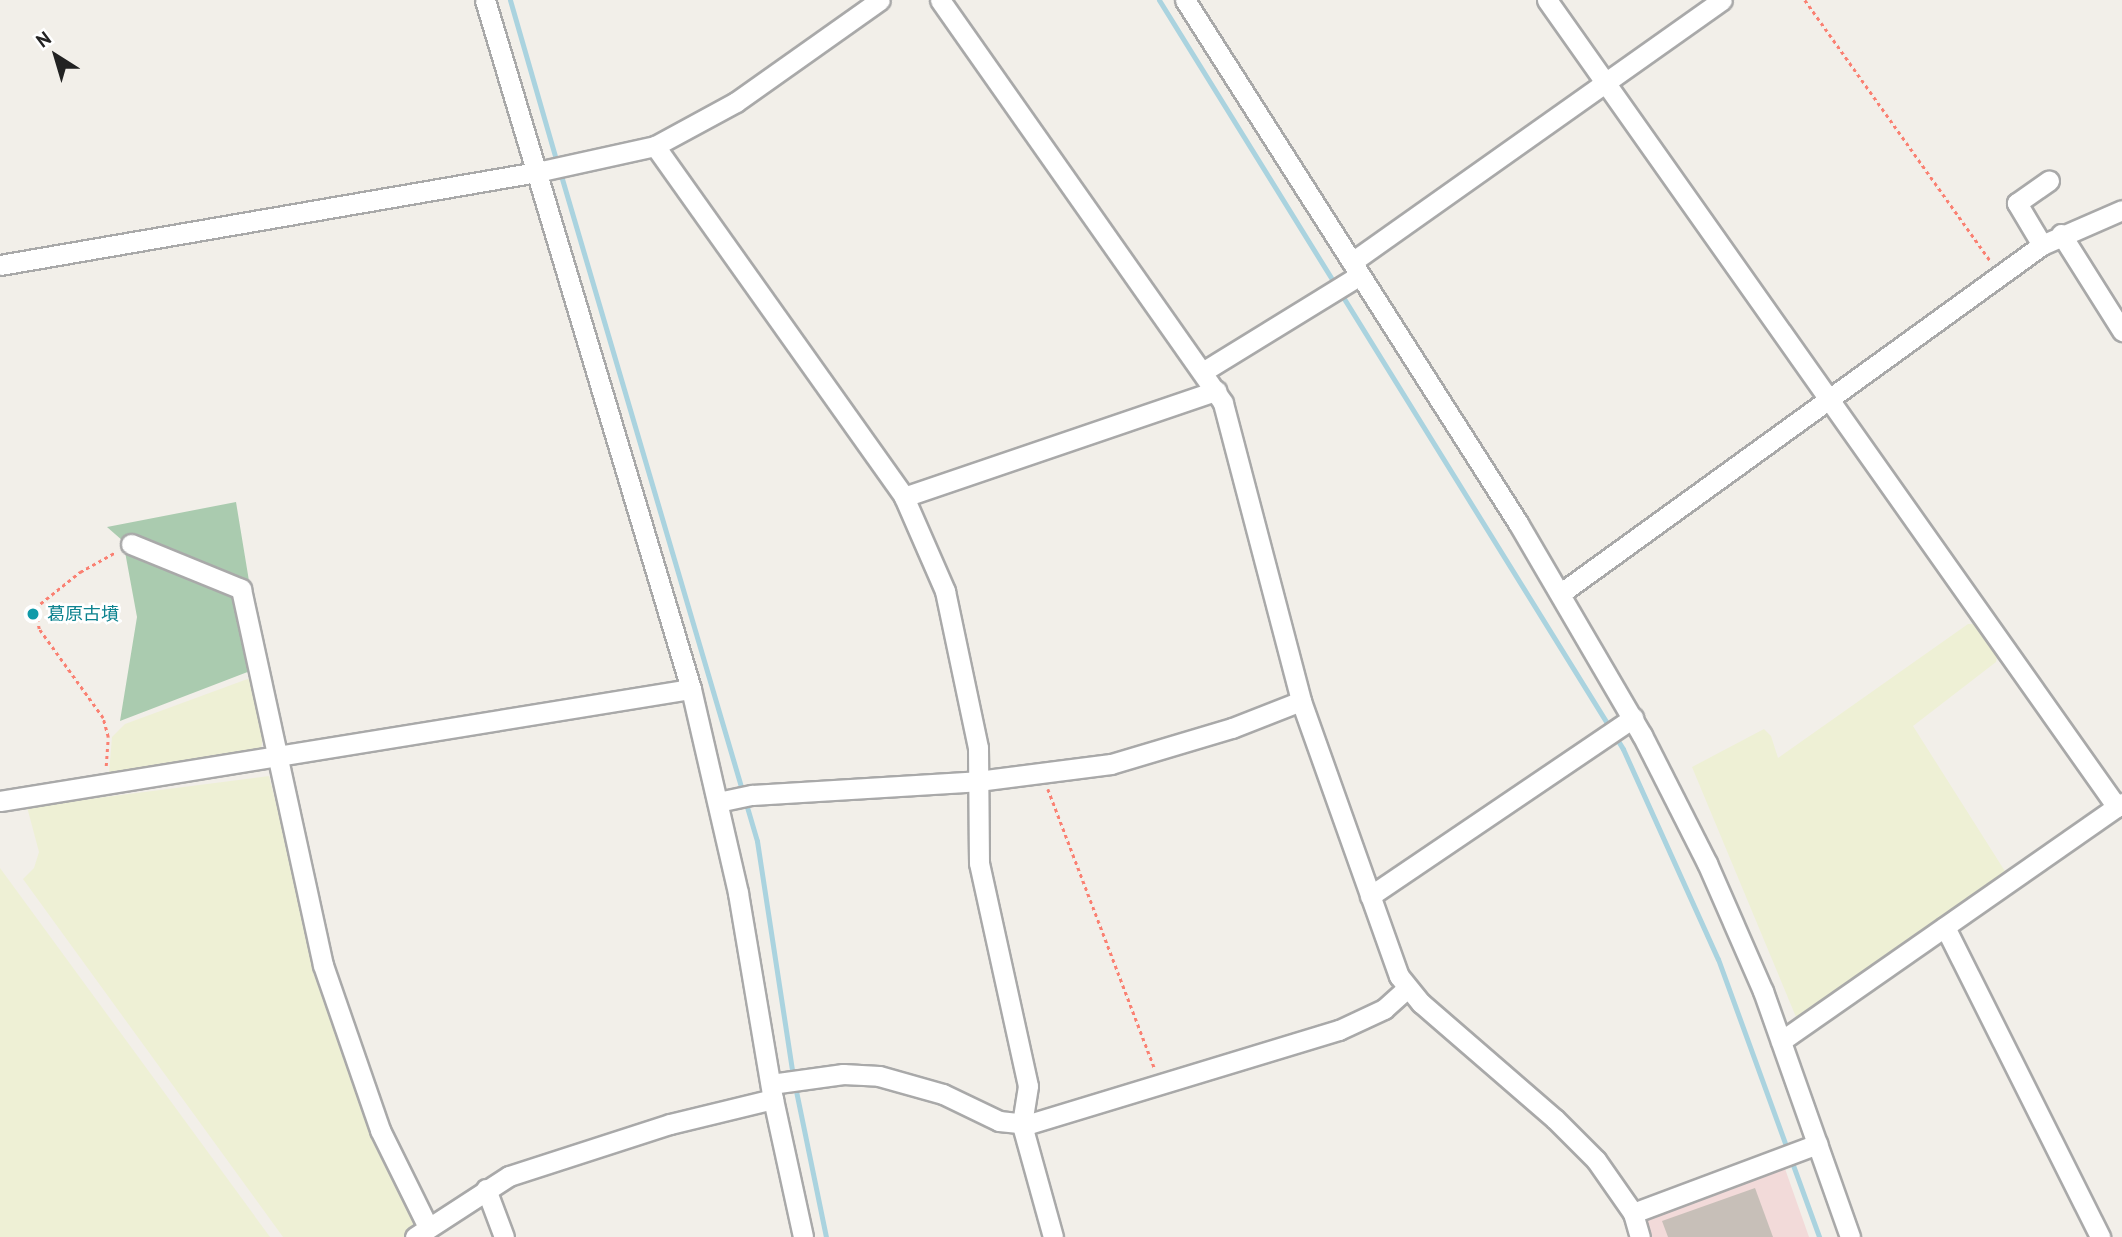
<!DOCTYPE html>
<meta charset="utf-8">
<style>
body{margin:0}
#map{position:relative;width:2122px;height:1237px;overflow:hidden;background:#f2efe9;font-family:"PT Sans","Noto Sans JP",sans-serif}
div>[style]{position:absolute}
.commercial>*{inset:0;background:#f2dad9}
.farmland>*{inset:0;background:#eef0d5}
.cemetery>*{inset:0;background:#aacbaf}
.stream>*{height:5px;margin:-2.5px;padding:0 2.5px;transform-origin:2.5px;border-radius:2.5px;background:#aad3df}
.building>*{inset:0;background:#c7bfb8}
.path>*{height:2.5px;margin-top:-1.25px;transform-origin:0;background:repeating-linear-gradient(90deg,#fa8072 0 3.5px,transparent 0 7px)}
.roads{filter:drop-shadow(2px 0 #a9a9a9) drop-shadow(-2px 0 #a9a9a9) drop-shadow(0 2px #a9a9a9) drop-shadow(0 -2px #a9a9a9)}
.minor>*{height:19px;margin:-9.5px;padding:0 9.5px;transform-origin:9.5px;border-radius:9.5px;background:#fff}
.dots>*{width:19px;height:19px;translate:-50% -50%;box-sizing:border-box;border:4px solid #fff;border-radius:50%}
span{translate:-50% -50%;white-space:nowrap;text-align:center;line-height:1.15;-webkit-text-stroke:5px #fff;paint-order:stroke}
.culture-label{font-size:18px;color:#0d838f}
.left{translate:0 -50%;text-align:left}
.north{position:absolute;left:21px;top:21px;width:70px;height:70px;-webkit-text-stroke:5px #fff;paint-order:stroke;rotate:323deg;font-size:19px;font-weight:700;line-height:28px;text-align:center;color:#222}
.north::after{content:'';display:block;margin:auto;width:24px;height:32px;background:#222;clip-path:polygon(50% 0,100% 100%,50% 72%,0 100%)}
</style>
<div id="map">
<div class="commercial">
<div style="clip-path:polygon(1783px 1163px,1809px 1237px,1652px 1237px,1646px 1217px)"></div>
</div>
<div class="farmland">
<div style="clip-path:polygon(1968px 624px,1975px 624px,1997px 656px,1996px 662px,1913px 726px,2008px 876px,1796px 1017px,1692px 767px,1764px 729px,1771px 736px,1778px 758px)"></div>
<div style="clip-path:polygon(253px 677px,264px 732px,260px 754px,109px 774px,112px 737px,125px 724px)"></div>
<div style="clip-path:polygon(269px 776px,315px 956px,421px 1222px,408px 1237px,283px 1237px,23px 879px,34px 868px,39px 852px,27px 807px)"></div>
<div style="clip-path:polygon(0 868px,270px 1237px,0 1237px)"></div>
</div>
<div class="cemetery">
<div style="clip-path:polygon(236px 502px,263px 666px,120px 721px,137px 617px,123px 541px,107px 527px)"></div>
</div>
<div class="stream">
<div style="left:510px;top:0;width:170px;rotate:73.9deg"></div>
<div style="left:1159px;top:0;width:881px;rotate:58.22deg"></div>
<div style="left:1623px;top:749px;width:230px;rotate:65.7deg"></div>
<div style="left:1718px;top:959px;width:296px;rotate:70deg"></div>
<div style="left:560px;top:172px;width:697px;rotate:73.59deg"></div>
<div style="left:757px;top:841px;width:238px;rotate:81.3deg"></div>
<div style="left:795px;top:1086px;width:154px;rotate:78.4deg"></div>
</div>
<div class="building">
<div style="clip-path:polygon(1755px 1188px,1773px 1237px,1668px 1237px,1662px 1221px)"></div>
</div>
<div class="path">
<div style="left:1805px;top:0;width:319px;rotate:54.6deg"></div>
<div style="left:106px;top:766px;width:29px;rotate:-86deg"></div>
<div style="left:108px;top:737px;width:20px;rotate:-105deg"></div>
<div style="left:103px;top:718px;width:110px;rotate:-125.7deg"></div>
<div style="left:39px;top:629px;width:21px;rotate:-101deg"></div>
<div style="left:35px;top:608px;width:58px;rotate:-38.7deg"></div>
<div style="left:80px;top:572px;width:41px;rotate:-29.1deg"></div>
<div style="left:1048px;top:789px;width:298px;rotate:69.1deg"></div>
</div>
<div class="roads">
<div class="minor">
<div style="left:485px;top:0;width:719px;rotate:73.35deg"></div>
<div style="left:691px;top:689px;width:209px;rotate:77deg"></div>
<div style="left:738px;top:893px;width:209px;rotate:80.4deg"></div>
<div style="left:773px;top:1099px;width:141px;rotate:77.7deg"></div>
<div style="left:940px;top:0;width:492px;rotate:54.9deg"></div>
<div style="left:1223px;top:403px;width:308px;rotate:75.3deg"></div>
<div style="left:1301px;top:701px;width:292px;rotate:70.4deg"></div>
<div style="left:1399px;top:976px;width:35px;rotate:51deg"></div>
<div style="left:1421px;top:1003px;width:177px;rotate:40.9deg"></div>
<div style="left:1555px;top:1119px;width:58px;rotate:45deg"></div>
<div style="left:1596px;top:1160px;width:65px;rotate:55.1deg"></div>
<div style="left:1633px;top:1213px;width:25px;rotate:74deg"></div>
<div style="left:1185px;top:0;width:620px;rotate:57.51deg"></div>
<div style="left:1518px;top:523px;width:246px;rotate:59.7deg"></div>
<div style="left:1642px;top:735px;width:144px;rotate:63.1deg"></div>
<div style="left:1707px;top:863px;width:140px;rotate:66.4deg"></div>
<div style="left:1763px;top:991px;width:261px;rotate:70.5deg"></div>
<div style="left:1547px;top:0;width:988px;rotate:54.77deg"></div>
<div style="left:655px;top:146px;width:430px;rotate:54.6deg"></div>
<div style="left:904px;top:497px;width:103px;rotate:66.4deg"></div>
<div style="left:945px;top:591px;width:160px;rotate:78.1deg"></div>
<div style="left:978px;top:748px;width:115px;rotate:89.5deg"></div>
<div style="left:979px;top:863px;width:228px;rotate:77.6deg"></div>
<div style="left:1028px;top:1086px;width:39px;rotate:99deg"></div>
<div style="left:1022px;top:1125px;width:116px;rotate:74.5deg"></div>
<div style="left:2061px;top:234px;width:115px;rotate:57.8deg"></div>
<div style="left:2042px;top:245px;width:49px;rotate:-120.8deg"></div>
<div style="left:2017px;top:203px;width:39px;rotate:-35deg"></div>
<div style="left:1352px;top:262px;width:453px;rotate:-35.3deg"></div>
<div style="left:0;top:265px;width:545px;rotate:-9.83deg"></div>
<div style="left:537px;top:172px;width:121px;rotate:-12.4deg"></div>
<div style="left:655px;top:146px;width:92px;rotate:-28.5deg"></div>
<div style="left:736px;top:102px;width:176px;rotate:-35.3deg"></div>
<div style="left:1204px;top:371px;width:183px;rotate:-31.6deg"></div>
<div style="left:904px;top:497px;width:330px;rotate:-18.8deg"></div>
<div style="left:131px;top:544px;width:119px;rotate:22.2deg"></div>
<div style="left:241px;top:589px;width:385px;rotate:77.7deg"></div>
<div style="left:323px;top:965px;width:175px;rotate:70.9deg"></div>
<div style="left:380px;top:1130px;width:108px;rotate:63.7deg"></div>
<div style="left:1561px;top:593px;width:594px;rotate:-35.89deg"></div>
<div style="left:2042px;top:245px;width:87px;rotate:-23.6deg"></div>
<div style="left:0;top:801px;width:700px;rotate:-9.21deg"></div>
<div style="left:718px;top:802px;width:35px;rotate:-12deg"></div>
<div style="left:752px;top:795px;width:226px;rotate:-3.5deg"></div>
<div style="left:978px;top:781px;width:134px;rotate:-7.3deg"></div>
<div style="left:1111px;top:764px;width:126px;rotate:-16.6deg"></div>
<div style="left:1232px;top:728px;width:74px;rotate:-21.4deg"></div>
<div style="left:1370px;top:896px;width:318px;rotate:-34.1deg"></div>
<div style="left:1945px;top:927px;width:347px;rotate:63.4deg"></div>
<div style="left:1781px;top:1041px;width:416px;rotate:-34.9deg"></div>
<div style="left:771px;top:1084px;width:73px;rotate:-7.9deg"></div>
<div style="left:843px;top:1074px;width:36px;rotate:3deg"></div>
<div style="left:879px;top:1076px;width:66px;rotate:15.7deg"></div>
<div style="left:943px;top:1094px;width:62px;rotate:25.7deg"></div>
<div style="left:999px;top:1121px;width:30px;rotate:6deg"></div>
<div style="left:1029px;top:1124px;width:324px;rotate:-16.9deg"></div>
<div style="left:1339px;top:1030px;width:50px;rotate:-25deg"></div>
<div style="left:1384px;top:1009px;width:31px;rotate:-42deg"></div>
<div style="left:486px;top:1189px;width:51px;rotate:69.4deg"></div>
<div style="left:1633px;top:1213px;width:197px;rotate:-20.5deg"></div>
<div style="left:415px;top:1237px;width:112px;rotate:-33deg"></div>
<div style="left:509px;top:1176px;width:169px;rotate:-17.9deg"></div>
<div style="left:670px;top:1124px;width:106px;rotate:-13.6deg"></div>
</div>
</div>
<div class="dots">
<div style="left:33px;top:614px;background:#0f9aa8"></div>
</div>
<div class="culture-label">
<span class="left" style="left:47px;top:614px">葛原古墳</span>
</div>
<div class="north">N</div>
</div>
